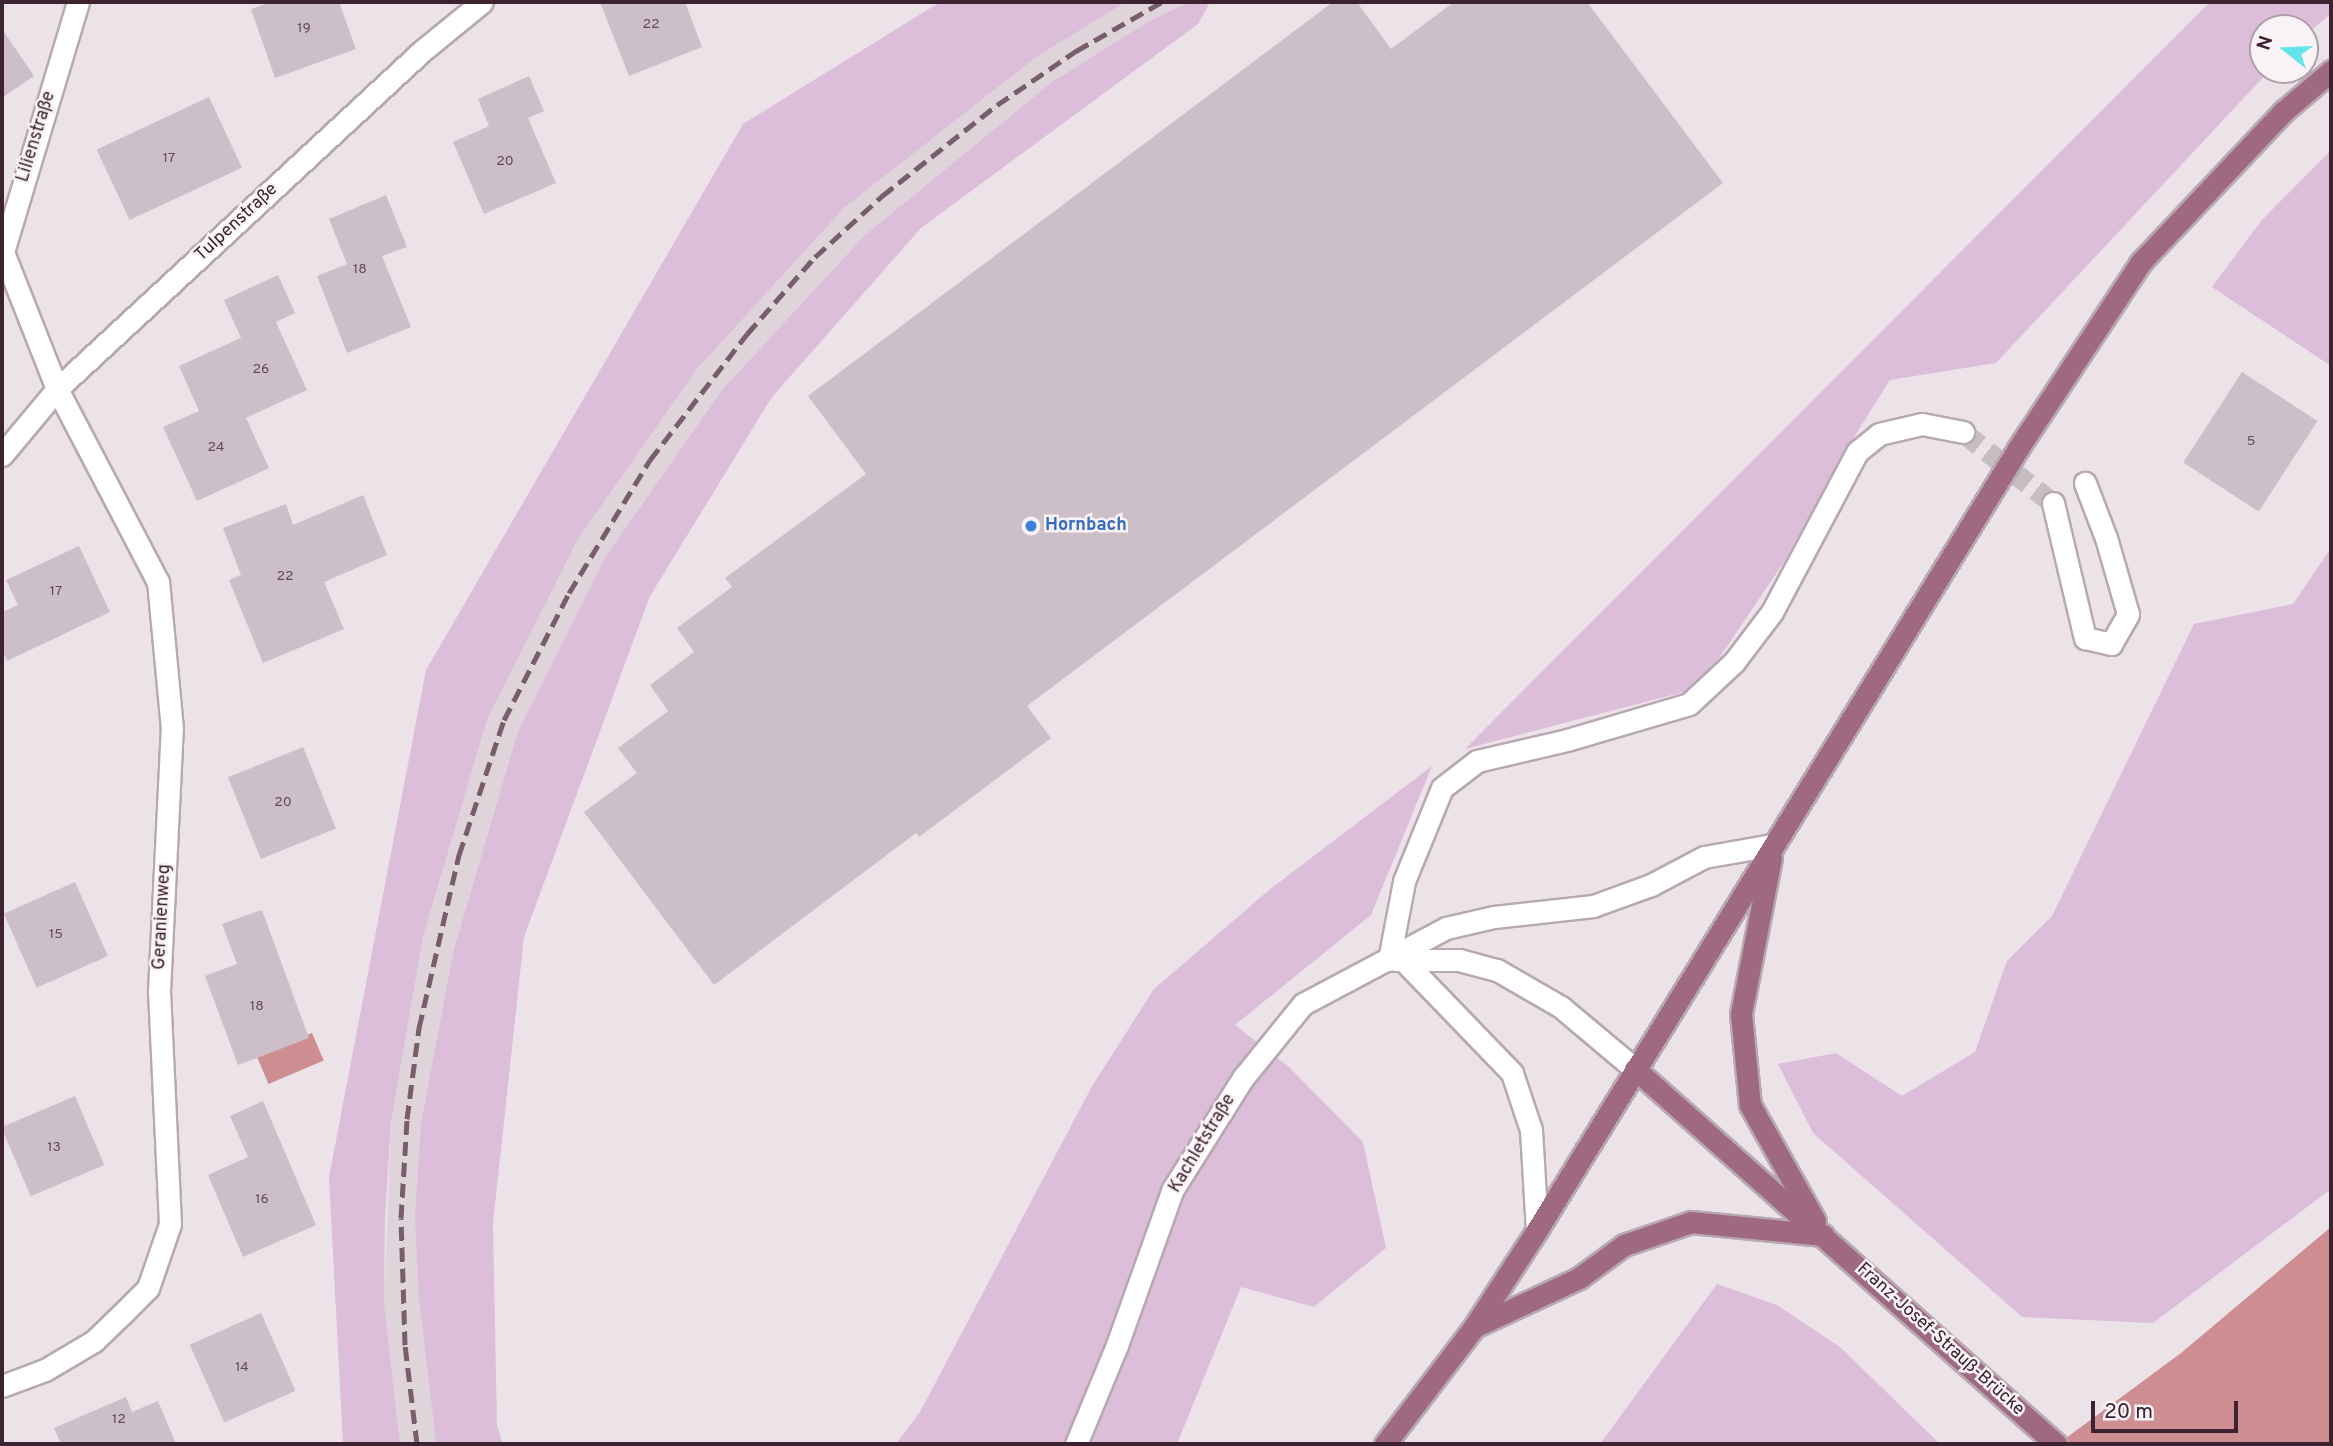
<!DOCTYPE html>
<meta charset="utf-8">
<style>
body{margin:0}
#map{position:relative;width:2333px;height:1446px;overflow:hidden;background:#ece3e9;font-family:Overpass,sans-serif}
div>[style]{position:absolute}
.built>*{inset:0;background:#e0d4db}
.green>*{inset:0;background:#dcbdda}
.water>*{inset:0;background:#ce8d90;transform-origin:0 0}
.building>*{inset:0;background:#cdbfc7;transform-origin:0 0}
.minor-tunnel>*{height:21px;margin-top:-10.5px;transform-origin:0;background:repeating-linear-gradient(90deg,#c9bdc4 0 21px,transparent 0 31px)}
.roads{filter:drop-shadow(2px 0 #b8a9b1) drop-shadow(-2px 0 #b8a9b1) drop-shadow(0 2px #b8a9b1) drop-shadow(0 -2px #b8a9b1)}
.minor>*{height:21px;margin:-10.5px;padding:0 10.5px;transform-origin:10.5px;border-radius:10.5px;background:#fff}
.major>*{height:21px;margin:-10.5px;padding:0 10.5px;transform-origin:10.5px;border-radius:10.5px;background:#9f6982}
.rail>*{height:5px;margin-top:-2.5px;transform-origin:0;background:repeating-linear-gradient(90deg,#785e6a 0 14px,transparent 0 21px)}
.dots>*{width:19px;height:19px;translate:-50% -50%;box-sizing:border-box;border:4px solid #f9f3f7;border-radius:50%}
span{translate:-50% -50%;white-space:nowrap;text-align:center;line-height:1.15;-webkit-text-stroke:5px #f9f3f7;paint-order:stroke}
.number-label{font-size:14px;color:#614a55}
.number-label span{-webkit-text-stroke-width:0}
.street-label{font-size:18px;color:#3d232f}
.shop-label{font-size:18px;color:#366cbe;font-weight:700}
.left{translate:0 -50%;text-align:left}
.frame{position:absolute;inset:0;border:4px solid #3d232f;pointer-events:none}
.north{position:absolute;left:2249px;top:14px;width:70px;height:70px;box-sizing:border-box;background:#f9f3f7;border:2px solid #aea0a7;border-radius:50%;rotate:288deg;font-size:19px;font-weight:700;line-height:28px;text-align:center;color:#3d232f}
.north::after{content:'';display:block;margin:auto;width:24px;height:32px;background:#61e5eb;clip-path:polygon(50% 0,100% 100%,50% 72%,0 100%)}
.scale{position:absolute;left:2091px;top:1401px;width:147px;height:32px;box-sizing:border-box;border:4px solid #3d232f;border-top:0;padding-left:9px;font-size:21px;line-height:24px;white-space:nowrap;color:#3d232f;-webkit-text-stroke:5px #f9f3f7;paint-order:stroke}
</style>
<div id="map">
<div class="built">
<div style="clip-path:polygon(1126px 2px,1189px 2px,1146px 23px,1052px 82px,864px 236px,722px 390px,606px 556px,518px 731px,454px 949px,421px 1122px,419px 1299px,436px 1444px,400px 1444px,384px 1303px,391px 1122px,423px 937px,487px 720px,578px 539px,697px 369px,845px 207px,1036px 56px)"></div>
</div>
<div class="green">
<div style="clip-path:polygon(940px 2px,1126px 2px,1036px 57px,845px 207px,697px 369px,578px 539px,487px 720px,423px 937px,391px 1122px,385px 1219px,384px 1303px,400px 1444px,343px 1444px,329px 1177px,426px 670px,743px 124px)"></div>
<div style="clip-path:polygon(1189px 2px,1210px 2px,1198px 24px,921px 228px,772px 397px,650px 596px,524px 937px,493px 1223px,497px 1426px,503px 1444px,436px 1444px,419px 1299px,415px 1218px,421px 1122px,454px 949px,518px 731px,606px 556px,722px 390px,864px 236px,1052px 82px,1146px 23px)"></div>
<div style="clip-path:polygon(2210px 2px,2331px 2px,2331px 14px,2305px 35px,2305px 28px,2263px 28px,2263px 70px,2270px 70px,1996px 363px,1890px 380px,1839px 461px,1784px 562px,1699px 688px,1465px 749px)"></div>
<div style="clip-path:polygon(2331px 150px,2331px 366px,2212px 287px,2261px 221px)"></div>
<div style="clip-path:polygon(2331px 548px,2331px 1189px,2153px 1323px,2022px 1317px,1813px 1133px,1778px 1064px,1836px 1053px,1902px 1096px,1975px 1052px,2007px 961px,2052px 916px,2194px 624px,2293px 604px)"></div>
<div style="clip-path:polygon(1432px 766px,1371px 915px,1235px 1025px,1290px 1068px,1363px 1142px,1386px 1248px,1314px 1307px,1241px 1287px,1177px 1444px,896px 1444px,920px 1412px,1091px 1088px,1154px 989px,1269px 890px)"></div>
<div style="clip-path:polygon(1717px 1284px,1777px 1305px,1840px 1347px,1940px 1444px,1600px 1444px)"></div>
</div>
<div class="water">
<div style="left:312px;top:1033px;width:30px;height:60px;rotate:67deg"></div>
<div style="clip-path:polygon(2331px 1227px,2331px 1444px,2058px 1444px,2181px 1353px)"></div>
</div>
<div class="building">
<div style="clip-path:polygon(271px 2px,339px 2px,356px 49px,275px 78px,251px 9px)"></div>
<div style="clip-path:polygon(600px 2px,685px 2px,702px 47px,629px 76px)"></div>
<div style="clip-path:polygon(1333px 2px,1357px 2px,1391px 49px,1454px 2px,1587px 2px,1723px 183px,1027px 706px,1051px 738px,919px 837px,916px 833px,714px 985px,584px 812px,637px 773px,618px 748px,668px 711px,650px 685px,694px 652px,677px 628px,732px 587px,725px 578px,866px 474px,808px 396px)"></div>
<div style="clip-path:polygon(2px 29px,34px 76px,2px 98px)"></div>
<div style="clip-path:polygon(529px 76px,544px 111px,528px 118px,556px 183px,484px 214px,453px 142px,489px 126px,478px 99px)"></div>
<div style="left:209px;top:97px;width:78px;height:124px;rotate:65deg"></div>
<div style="clip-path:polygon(386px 195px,407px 247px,382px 256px,411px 327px,347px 353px,317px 276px,347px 264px,329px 219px)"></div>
<div style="clip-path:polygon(278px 275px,295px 313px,276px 322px,307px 390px,246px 418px,269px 468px,197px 501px,163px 427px,199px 411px,179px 366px,241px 338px,224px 300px)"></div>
<div style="left:2242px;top:372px;width:90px;height:108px;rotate:33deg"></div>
<div style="clip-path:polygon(363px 495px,387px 555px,324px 582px,344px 629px,263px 663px,229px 580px,241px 575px,223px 528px,286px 504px,293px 525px)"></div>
<div style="clip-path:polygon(79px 546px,110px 612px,7px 661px,2px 649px,2px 612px,18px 605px,6px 580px)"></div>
<div style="left:303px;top:747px;width:88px;height:81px;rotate:68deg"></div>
<div style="left:75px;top:882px;width:81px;height:78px;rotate:66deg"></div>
<div style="clip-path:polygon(262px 910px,309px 1038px,238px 1065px,205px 976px,237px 964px,222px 924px)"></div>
<div style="left:75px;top:1096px;width:75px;height:80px;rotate:67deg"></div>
<div style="clip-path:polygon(263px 1101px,316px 1225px,243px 1257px,208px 1175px,248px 1157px,230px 1116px)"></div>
<div style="left:261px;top:1313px;width:85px;height:78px;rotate:66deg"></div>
<div style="clip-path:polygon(126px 1397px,132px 1412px,158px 1401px,176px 1444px,61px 1444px,54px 1428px)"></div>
</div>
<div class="minor-tunnel">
<div style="left:1963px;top:432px;width:115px;rotate:38.3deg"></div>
</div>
<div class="roads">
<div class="minor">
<div style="left:2px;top:455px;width:86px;rotate:-50.2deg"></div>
<div style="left:57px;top:389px;width:497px;rotate:-42.8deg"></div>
<div style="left:422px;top:51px;width:77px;rotate:-39.2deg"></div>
<div style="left:2053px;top:503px;width:139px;rotate:76.7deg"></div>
<div style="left:2085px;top:638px;width:27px;rotate:13deg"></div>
<div style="left:2111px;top:644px;width:34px;rotate:-60deg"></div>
<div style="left:2128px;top:614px;width:79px;rotate:-106.1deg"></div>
<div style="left:2106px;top:538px;width:59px;rotate:-110.9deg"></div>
<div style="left:1389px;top:960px;width:80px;rotate:-79.2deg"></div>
<div style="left:1404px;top:881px;width:100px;rotate:-67.8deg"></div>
<div style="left:1442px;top:788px;width:44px;rotate:-37.6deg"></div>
<div style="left:1477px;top:761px;width:92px;rotate:-13.1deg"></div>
<div style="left:1567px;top:740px;width:127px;rotate:-16.4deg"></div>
<div style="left:1689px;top:704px;width:62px;rotate:-43deg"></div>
<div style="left:1734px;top:662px;width:63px;rotate:-52.8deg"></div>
<div style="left:1772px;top:612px;width:181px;rotate:-62deg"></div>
<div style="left:1857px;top:452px;width:28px;rotate:-39deg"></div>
<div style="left:1879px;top:434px;width:44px;rotate:-13.1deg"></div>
<div style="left:1922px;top:424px;width:42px;rotate:11deg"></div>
<div style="left:1395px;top:960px;width:64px"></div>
<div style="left:1459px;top:960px;width:39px;rotate:15deg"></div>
<div style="left:1497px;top:970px;width:74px;rotate:30deg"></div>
<div style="left:1561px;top:1007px;width:97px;rotate:40deg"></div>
<div style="left:1404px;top:961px;width:156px;rotate:46deg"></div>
<div style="left:1512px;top:1073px;width:60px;rotate:71.6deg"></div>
<div style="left:1531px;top:1130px;width:100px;rotate:86.6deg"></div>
<div style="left:2px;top:1386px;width:46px;rotate:-20.4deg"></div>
<div style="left:45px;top:1370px;width:57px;rotate:-30.6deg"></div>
<div style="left:94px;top:1341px;width:37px;rotate:-44deg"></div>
<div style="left:121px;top:1315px;width:38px;rotate:-45deg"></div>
<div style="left:148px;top:1288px;width:68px;rotate:-71deg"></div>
<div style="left:170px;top:1224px;width:233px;rotate:-92.7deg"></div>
<div style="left:159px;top:991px;width:262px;rotate:-87.2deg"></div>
<div style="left:172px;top:729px;width:148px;rotate:-95.4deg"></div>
<div style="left:158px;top:582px;width:218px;rotate:-117.6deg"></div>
<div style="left:57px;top:389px;width:147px;rotate:-111.5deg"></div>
<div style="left:3px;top:252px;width:261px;rotate:-73.3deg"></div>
<div style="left:1076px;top:1444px;width:107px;rotate:-67.5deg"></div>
<div style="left:1117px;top:1345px;width:166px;rotate:-70.3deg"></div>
<div style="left:1173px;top:1189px;width:131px;rotate:-57.8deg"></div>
<div style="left:1243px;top:1078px;width:95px;rotate:-51deg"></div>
<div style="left:1303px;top:1004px;width:162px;rotate:-28deg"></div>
<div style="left:1446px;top:928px;width:49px;rotate:-12.9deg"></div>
<div style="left:1494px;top:917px;width:100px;rotate:-6.3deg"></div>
<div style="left:1593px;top:906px;width:62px;rotate:-19.9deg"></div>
<div style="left:1651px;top:885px;width:60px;rotate:-27.8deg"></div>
<div style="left:1704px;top:857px;width:70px;rotate:-9.9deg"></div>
</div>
<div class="major">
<div style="left:1771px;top:858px;width:159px;rotate:100.9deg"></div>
<div style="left:1741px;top:1014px;width:91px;rotate:84.4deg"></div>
<div style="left:1750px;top:1105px;width:133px;rotate:60.7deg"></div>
<div style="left:1635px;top:1069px;width:564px;rotate:41.69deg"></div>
<div style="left:1474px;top:1327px;width:116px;rotate:-25deg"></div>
<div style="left:1579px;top:1278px;width:56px;rotate:-36.3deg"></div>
<div style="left:1624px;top:1245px;width:71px;rotate:-18.9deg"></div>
<div style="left:1691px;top:1222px;width:133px;rotate:5.6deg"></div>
<div style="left:1385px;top:1444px;width:147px;rotate:-52.7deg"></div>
<div style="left:1474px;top:1327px;width:116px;rotate:-57deg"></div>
<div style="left:1537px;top:1230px;width:919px;rotate:-58.38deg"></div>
<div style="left:2019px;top:447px;width:222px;rotate:-56.6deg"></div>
<div style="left:2141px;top:262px;width:208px;rotate:-46.6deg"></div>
<div style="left:2284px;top:111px;width:62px;rotate:-40.4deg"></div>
</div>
</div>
<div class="rail">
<div style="left:417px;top:1444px;width:100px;rotate:-96.9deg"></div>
<div style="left:405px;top:1345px;width:127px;rotate:-91.8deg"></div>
<div style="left:401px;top:1218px;width:99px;rotate:-86.5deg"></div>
<div style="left:407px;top:1119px;width:92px;rotate:-82.5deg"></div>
<div style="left:419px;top:1028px;width:178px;rotate:-77deg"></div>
<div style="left:459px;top:855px;width:142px;rotate:-71.6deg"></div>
<div style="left:504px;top:720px;width:143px;rotate:-62.9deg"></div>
<div style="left:569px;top:593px;width:156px;rotate:-58.7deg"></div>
<div style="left:650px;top:460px;width:159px;rotate:-52.4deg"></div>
<div style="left:747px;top:334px;width:103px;rotate:-48.6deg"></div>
<div style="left:815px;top:257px;width:91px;rotate:-42.3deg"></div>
<div style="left:882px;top:196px;width:147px;rotate:-38.4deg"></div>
<div style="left:997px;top:105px;width:96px;rotate:-34.4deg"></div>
<div style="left:1076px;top:51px;width:99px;rotate:-29.7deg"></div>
</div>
<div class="dots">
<div style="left:1031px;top:526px;background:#3f7fe0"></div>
</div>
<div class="number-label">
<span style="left:651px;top:25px">22</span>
<span style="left:304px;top:29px">19</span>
<span style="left:169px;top:159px">17</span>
<span style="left:505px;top:162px">20</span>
<span style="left:360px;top:270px">18</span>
<span style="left:261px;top:370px">26</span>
<span style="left:2251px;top:442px">5</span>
<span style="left:216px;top:448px">24</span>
<span style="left:285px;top:577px">22</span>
<span style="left:56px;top:592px">17</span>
<span style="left:283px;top:803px">20</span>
<span style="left:56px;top:935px">15</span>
<span style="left:257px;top:1007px">18</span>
<span style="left:54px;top:1148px">13</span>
<span style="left:262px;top:1200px">16</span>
<span style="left:242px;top:1368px">14</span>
<span style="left:119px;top:1420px">12</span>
</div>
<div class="street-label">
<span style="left:37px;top:137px;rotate:-73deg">Lilienstraße</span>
<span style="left:237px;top:223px;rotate:-43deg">Tulpenstraße</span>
<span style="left:163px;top:917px;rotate:-87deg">Geranienweg</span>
<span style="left:1203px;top:1144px;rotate:-59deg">Kachletstraße</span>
<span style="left:1940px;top:1340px;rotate:42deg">Franz-Josef-Strauß-Brücke</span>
</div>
<div class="shop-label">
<span class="left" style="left:1045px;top:526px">Hornbach</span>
</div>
<div class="frame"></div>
<div class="north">N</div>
<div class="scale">20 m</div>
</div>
